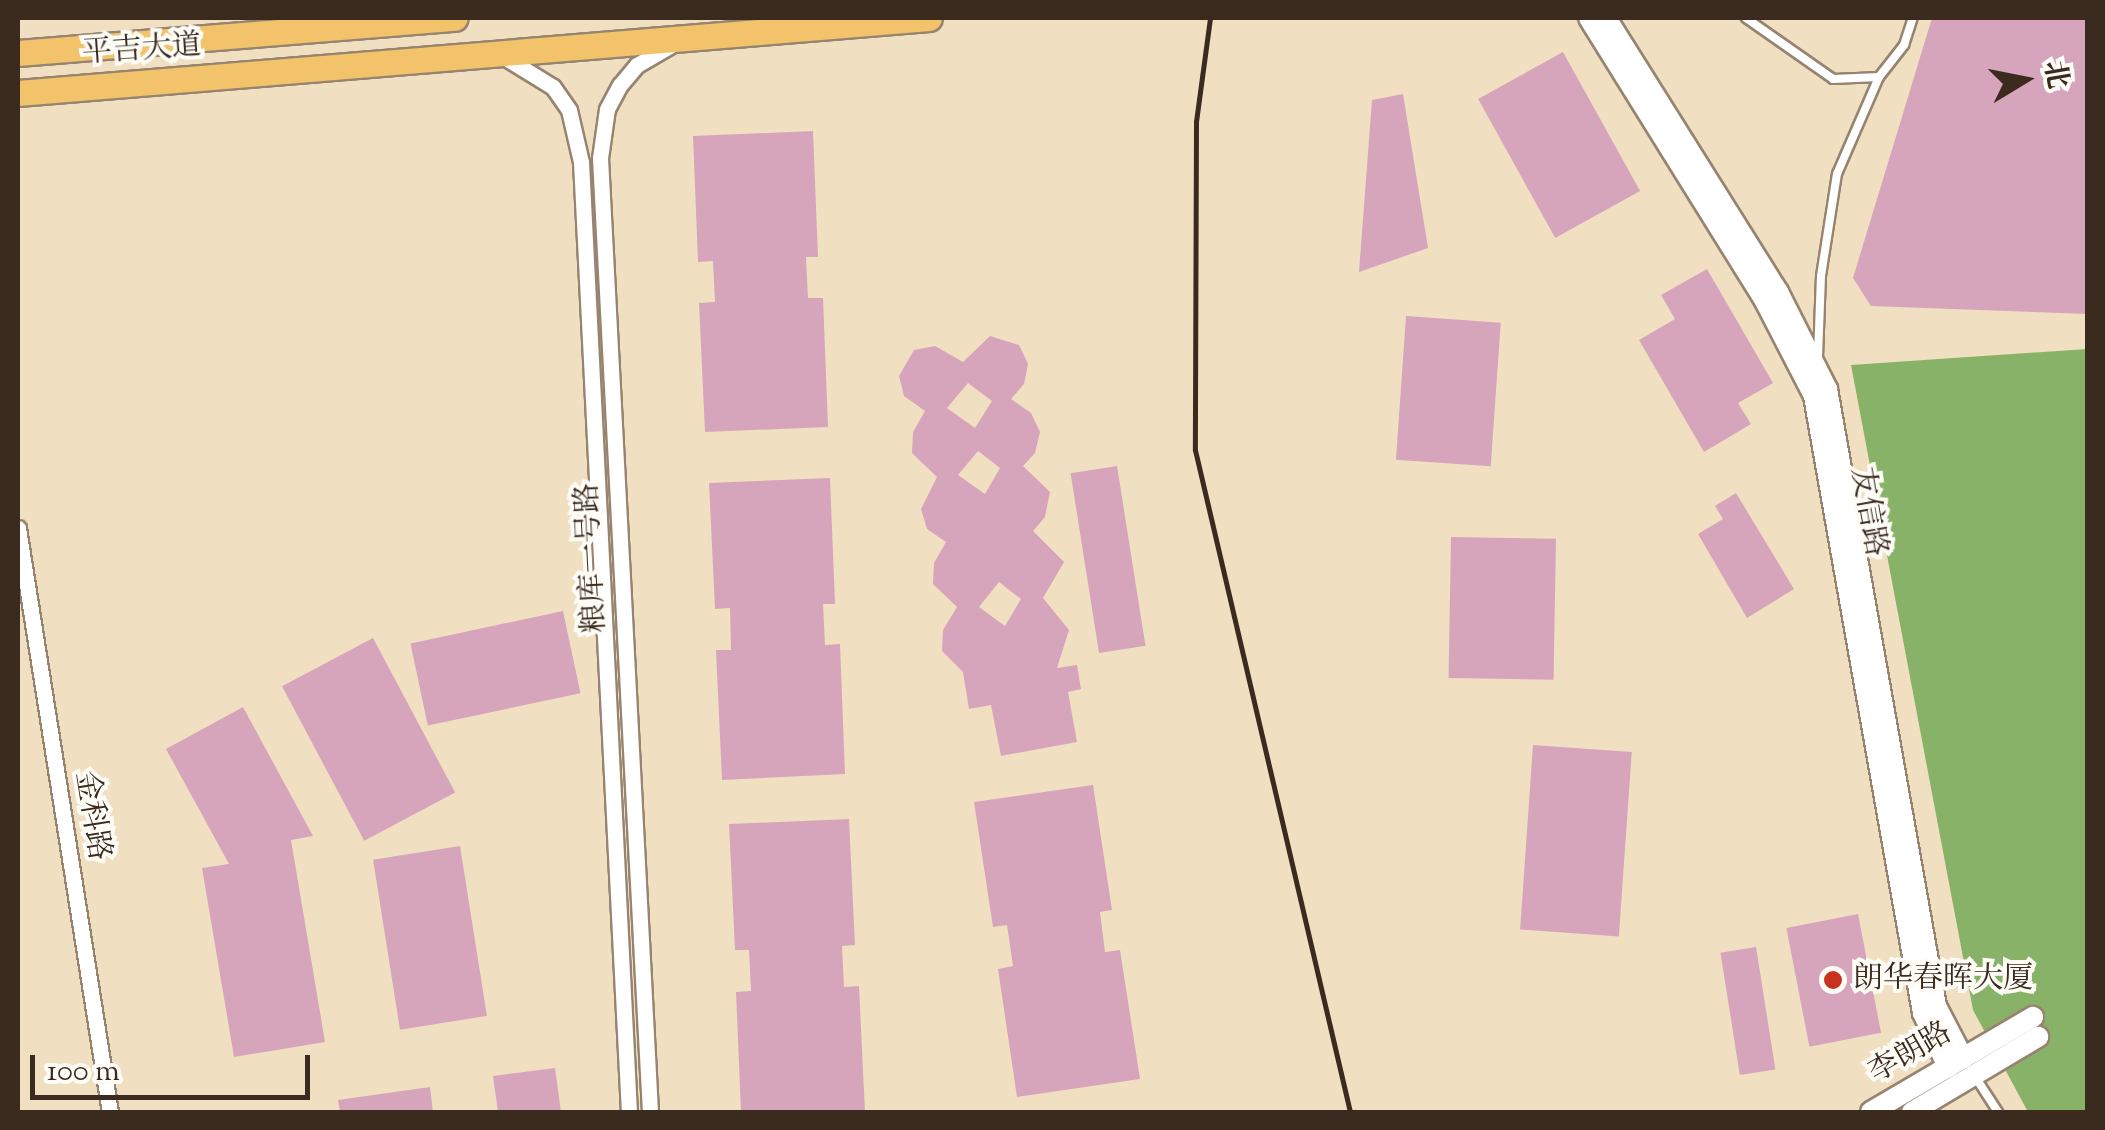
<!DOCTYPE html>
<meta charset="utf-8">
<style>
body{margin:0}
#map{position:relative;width:2105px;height:1130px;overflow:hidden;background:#f1dfc1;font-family:"Sorts Mill Goudy","Noto Serif SC",serif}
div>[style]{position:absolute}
.forest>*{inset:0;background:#89b269}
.building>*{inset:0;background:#d6a5bc;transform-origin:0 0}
.roads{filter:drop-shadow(2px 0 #968470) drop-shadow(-2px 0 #968470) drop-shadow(0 2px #968470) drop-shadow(0 -2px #968470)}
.service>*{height:8px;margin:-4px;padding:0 4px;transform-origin:4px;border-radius:4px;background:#fff}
.minor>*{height:15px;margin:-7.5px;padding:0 7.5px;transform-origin:7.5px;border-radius:7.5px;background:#fff}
.tertiary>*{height:20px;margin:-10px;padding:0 10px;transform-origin:10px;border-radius:10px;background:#fff}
.primary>*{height:25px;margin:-12.5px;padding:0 12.5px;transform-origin:12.5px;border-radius:12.5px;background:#f2c36a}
.rail>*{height:5px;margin:-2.5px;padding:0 2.5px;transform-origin:2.5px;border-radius:2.5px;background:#3b2a1e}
.dots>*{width:28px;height:28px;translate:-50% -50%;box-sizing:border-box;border:5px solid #fdfcf7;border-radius:50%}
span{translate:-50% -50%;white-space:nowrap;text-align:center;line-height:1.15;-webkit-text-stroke:8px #fdfcf7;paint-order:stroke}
.street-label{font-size:30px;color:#3b2a1e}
.poi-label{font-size:30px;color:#3b2a1e}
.left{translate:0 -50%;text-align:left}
.frame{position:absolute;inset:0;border:20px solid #3b2a1e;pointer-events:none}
.north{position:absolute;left:1975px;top:30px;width:100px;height:100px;-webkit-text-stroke:8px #fdfcf7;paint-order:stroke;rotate:80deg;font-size:28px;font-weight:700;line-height:40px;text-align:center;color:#3b2a1e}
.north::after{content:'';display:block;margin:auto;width:35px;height:45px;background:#3b2a1e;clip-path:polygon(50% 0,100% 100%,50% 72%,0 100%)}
.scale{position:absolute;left:30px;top:1055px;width:280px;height:45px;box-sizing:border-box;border:5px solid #3b2a1e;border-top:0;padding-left:12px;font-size:30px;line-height:35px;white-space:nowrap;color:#3b2a1e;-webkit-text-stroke:8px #fdfcf7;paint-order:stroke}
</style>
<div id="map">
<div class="forest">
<div style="clip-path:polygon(2087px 349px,2087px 1112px,2028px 1112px,1973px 1010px,1851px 365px)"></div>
</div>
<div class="building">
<div style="clip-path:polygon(1932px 18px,2088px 18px,2088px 314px,1871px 306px,1853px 278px)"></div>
<div style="left:1563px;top:52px;width:159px;height:97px;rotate:61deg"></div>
<div style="clip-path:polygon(1403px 94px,1428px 248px,1359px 272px,1372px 100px)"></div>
<div style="clip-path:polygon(813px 131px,818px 257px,806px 257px,808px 298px,823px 298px,828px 427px,705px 432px,699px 303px,715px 302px,713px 261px,698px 262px,693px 136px)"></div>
<div style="clip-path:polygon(1707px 269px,1773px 383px,1738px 403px,1751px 424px,1704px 452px,1639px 340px,1675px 319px,1661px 295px)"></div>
<div style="left:1406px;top:316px;width:95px;height:144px;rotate:4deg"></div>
<div style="clip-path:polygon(evenodd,990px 336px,1019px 345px,1028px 364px,1024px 384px,1011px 399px,1031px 413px,1040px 432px,1035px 453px,1023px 466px,1050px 492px,1045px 517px,1033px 531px,1064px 562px,1043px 598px,1069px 630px,1057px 668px,1077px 665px,1081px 689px,1068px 692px,1077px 742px,1001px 756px,991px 705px,969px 709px,963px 672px,942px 651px,943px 630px,957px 607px,933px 584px,934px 563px,946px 542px,927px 529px,921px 509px,937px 477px,912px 453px,913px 432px,925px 411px,904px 396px,899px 376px,914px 350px,935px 346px,963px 362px,990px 336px,968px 383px,992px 401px,975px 428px,947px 408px,968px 383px,990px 336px,978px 451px,1000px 468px,985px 494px,958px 475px,978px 451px,990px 336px,999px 582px,1021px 599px,1005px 626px,979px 607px,999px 582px)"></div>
<div style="left:1117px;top:466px;width:182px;height:47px;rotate:81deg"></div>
<div style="clip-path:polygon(830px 478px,835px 604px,823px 604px,825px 645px,840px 644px,845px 774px,722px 780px,716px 650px,731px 650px,730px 608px,715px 609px,709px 483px)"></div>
<div style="clip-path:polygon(1736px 493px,1794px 589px,1747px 618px,1698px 534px,1723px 519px,1715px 506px)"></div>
<div style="left:1451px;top:537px;width:105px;height:141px;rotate:1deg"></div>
<div style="left:563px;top:611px;width:84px;height:156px;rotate:78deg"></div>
<div style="left:373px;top:638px;width:175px;height:103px;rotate:62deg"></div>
<div style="clip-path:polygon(243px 707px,313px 836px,291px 840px,325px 1042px,234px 1057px,202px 868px,229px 864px,166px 749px)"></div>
<div style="left:1533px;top:745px;width:99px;height:185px;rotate:4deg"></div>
<div style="clip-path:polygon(1093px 785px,1112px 910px,1100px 912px,1105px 952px,1120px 950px,1140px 1079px,1017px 1097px,998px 969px,1013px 966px,1007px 925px,993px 927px,974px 802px)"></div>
<div style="clip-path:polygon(849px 819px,855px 945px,842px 946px,844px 987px,859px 986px,865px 1112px,741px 1112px,736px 992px,751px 991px,749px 950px,735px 950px,729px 824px)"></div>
<div style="left:460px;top:846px;width:172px;height:88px;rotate:81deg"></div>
<div style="left:1858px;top:914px;width:121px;height:73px;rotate:79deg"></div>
<div style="left:1756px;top:947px;width:124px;height:36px;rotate:81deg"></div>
<div style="clip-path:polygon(555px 1068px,561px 1112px,498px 1112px,493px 1076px)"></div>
<div style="clip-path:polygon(430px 1087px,433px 1112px,340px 1112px,338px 1100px)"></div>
</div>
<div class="roads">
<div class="service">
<div style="left:1746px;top:18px;width:106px;rotate:35deg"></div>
<div style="left:1833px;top:79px;width:46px;rotate:-2.5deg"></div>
<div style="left:1879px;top:77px;width:41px;rotate:-52deg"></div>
<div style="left:1904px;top:45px;width:28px;rotate:-72deg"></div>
<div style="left:1818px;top:357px;width:81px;rotate:-87.9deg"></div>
<div style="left:1821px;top:276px;width:103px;rotate:-81.1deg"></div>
<div style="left:1837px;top:174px;width:106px;rotate:-66.6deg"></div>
<div style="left:1974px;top:1075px;width:44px;rotate:57deg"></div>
</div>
<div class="minor">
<div style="left:506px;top:58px;width:55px;rotate:31.7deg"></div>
<div style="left:553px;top:87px;width:28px;rotate:55deg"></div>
<div style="left:569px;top:110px;width:53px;rotate:77deg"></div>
<div style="left:581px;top:162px;width:951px;rotate:87.11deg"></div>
<div style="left:18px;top:528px;width:591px;rotate:81.05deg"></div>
<div style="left:650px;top:1112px;width:955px;rotate:-93deg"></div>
<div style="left:600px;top:158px;width:49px;rotate:-81.9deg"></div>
<div style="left:607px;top:109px;width:27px;rotate:-62deg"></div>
<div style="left:620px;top:85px;width:26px;rotate:-50deg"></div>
<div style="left:637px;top:65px;width:42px;rotate:-30.3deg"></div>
</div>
<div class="tertiary">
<div style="left:1589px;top:18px;width:331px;rotate:58.1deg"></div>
<div style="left:1764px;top:299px;width:109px;rotate:62.7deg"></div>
<div style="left:1814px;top:396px;width:627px;rotate:79.98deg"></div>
<div style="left:1923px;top:1013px;width:60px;rotate:65.2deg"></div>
<div style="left:1606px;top:18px;width:324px;rotate:57.9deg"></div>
<div style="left:1778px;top:292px;width:109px;rotate:63.2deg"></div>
<div style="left:1827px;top:389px;width:627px;rotate:79.98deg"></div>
<div style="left:1936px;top:1006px;width:59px;rotate:62.6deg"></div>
<div style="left:1871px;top:1112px;width:188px;rotate:-30.4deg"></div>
<div style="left:1912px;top:1112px;width:147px;rotate:-30.8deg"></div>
</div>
<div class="primary">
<div style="left:18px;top:53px;width:438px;rotate:-4.6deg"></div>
<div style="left:18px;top:93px;width:914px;rotate:-4.71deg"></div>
</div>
</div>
<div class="rail">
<div style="left:1210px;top:18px;width:105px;rotate:97.7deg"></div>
<div style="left:1196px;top:122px;width:328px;rotate:90.2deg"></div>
<div style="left:1195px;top:450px;width:680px;rotate:76.82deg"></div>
</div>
<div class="dots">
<div style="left:1833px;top:980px;background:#c8321e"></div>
</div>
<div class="street-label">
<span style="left:142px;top:51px;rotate:-4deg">平吉大道</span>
<span style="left:1867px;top:512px;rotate:80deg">友信路</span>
<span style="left:593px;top:558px;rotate:-93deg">粮库一号路</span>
<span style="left:91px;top:816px;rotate:81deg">金科路</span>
<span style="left:1911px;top:1054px;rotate:-30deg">李朗路</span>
</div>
<div class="poi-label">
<span class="left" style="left:1853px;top:980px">朗华春晖大厦</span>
</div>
<div class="frame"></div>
<div class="north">北</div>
<div class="scale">100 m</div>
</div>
